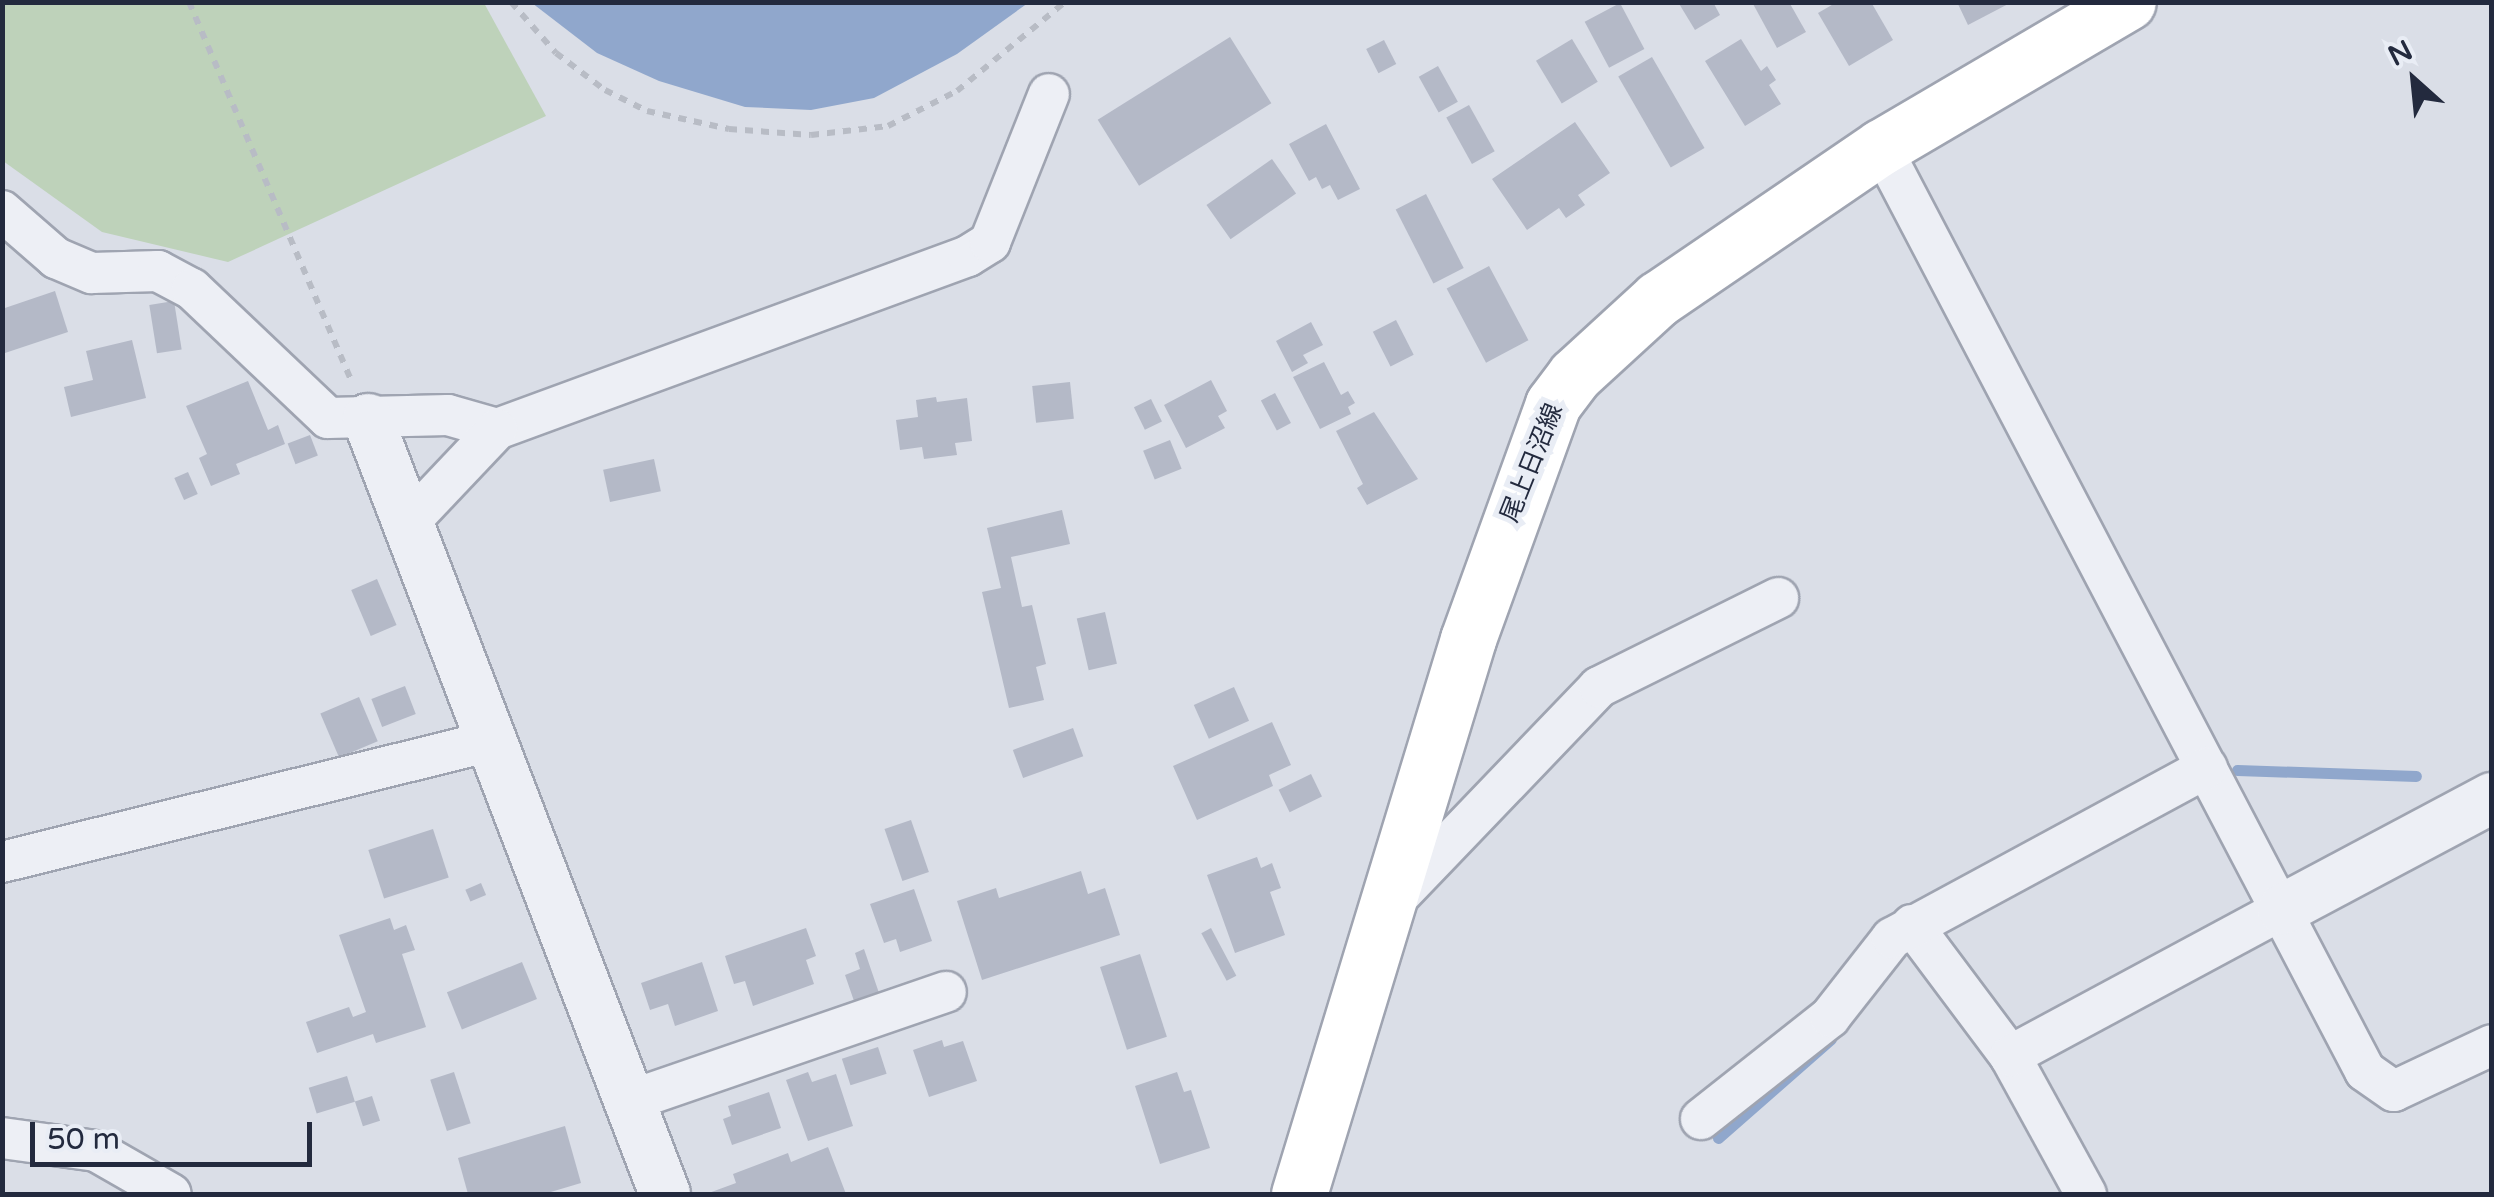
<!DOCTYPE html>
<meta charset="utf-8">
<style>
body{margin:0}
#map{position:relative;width:2494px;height:1197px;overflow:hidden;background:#dadee7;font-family:"Varela Round","Noto Sans JP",sans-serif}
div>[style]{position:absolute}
.green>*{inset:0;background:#bed2ba}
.water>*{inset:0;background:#90a7cc}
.stream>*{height:11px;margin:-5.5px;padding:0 5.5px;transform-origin:5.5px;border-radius:5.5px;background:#90a7cc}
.building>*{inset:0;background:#b4b9c7;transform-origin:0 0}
.path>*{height:6px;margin-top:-3px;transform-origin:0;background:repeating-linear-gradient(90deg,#b8bcc5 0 8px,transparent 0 16px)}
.roads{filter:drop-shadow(2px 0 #9fa4b1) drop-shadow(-2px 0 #9fa4b1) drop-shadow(0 2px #9fa4b1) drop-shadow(0 -2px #9fa4b1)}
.minor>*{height:40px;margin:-20px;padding:0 20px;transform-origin:20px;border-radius:20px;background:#edeff5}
.tertiary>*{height:50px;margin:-25px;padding:0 25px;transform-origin:25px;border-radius:25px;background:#edeff5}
.secondary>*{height:55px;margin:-27.5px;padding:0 27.5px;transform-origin:27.5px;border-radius:27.5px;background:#fff}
span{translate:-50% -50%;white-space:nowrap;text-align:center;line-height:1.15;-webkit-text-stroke:10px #e9edf5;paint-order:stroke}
.street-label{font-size:25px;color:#232a3e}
.frame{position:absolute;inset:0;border:5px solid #232a3e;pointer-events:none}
.north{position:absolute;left:2364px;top:30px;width:100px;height:100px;-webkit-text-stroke:8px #e9edf5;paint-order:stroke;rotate:333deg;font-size:28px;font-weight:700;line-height:40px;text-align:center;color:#232a3e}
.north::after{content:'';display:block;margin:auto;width:35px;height:45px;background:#232a3e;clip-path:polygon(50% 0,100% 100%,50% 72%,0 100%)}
.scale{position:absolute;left:30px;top:1122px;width:282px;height:45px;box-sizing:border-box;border:5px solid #232a3e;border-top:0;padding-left:12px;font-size:30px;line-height:35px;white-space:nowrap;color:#232a3e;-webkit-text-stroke:8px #e9edf5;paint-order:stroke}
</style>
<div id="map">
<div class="green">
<div style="clip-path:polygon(3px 2px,484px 3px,546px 116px,228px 262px,102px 232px,3px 161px)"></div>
</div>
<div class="water">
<div style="clip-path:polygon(532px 3px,1028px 3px,957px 54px,874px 98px,811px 110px,745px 107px,659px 81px,597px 53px)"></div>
</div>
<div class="stream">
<div style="left:2237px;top:770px;width:179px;rotate:1.9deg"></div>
<div style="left:1718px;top:1138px;width:150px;rotate:-41.2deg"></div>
</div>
<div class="building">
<div style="clip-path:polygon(1678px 2px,1713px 2px,1720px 15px,1695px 30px)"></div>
<div style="clip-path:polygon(1752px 2px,1789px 2px,1806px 32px,1777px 48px)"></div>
<div style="clip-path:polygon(1837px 2px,1871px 2px,1893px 40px,1849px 66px,1818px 13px)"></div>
<div style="clip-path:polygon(1957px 2px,2012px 2px,1968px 25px)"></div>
<div style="left:1620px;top:3px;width:52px;height:40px;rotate:62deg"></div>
<div style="left:1230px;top:37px;width:78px;height:156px;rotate:58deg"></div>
<div style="left:1572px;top:39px;width:50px;height:42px;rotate:59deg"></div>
<div style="clip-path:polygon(1741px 39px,1761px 71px,1767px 66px,1776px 80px,1769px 85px,1781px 104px,1745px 126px,1705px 61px)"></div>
<div style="left:1384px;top:40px;width:27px;height:20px;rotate:63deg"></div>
<div style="left:1652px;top:57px;width:105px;height:39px;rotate:60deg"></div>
<div style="left:1438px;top:66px;width:41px;height:22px;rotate:61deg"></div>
<div style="left:1469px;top:105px;width:53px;height:26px;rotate:61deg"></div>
<div style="clip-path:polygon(1575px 122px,1610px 173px,1578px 195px,1585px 205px,1566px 218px,1559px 208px,1527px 230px,1492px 179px)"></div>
<div style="clip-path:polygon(1326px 124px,1360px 189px,1338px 200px,1330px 185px,1322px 189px,1316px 177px,1309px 181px,1289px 144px)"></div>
<div style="left:1272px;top:159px;width:42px;height:80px;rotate:55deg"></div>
<div style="left:1426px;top:194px;width:83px;height:34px;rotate:63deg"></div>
<div style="left:1489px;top:266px;width:84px;height:48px;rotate:62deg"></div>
<div style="clip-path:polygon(55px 291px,68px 332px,2px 354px,2px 309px)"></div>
<div style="left:174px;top:301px;width:49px;height:25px;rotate:81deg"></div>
<div style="left:1396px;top:320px;width:39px;height:26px;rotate:63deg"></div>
<div style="clip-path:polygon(1311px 322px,1323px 345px,1303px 355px,1308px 363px,1292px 372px,1276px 341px)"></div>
<div style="clip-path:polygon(132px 340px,146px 398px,71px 417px,64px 387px,93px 380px,86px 351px)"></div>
<div style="clip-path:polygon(1324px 362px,1341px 395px,1348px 391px,1355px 403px,1348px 407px,1351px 414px,1320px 429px,1293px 377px)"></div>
<div style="clip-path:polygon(1211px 380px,1227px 411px,1218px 416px,1225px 428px,1186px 448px,1164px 405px)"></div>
<div style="clip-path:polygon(248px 381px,268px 430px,278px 425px,285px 444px,236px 464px,240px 474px,211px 486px,199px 458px,207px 454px,186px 406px)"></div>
<div style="left:1070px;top:382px;width:37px;height:38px;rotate:84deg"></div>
<div style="left:1275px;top:393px;width:34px;height:16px;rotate:62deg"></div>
<div style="clip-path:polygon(936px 397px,937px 402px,967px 398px,972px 441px,955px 443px,957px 455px,924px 459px,922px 447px,900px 450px,896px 420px,918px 417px,916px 400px)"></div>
<div style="left:1151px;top:399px;width:25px;height:19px;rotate:64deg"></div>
<div style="clip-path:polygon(1374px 412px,1418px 479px,1367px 505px,1357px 488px,1363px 484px,1336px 431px)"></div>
<div style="left:310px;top:435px;width:22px;height:24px;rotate:69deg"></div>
<div style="left:1170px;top:440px;width:31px;height:29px;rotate:68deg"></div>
<div style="left:654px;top:459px;width:33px;height:52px;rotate:78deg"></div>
<div style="left:188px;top:472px;width:24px;height:15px;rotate:66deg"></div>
<div style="clip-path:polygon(1062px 510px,1070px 544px,1011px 557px,1022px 607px,1032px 605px,1046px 664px,1036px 667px,1044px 700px,1009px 708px,982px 592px,1001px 588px,987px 528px)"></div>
<div style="left:377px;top:579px;width:50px;height:28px;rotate:67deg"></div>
<div style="left:1105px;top:612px;width:53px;height:29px;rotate:77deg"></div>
<div style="left:405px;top:686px;width:30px;height:36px;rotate:69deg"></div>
<div style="left:1234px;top:687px;width:37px;height:44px;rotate:66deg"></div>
<div style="left:359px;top:697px;width:48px;height:42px;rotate:67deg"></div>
<div style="clip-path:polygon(1272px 722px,1291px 765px,1269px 775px,1273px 786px,1197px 820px,1173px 766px)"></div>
<div style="left:1073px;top:728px;width:30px;height:64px;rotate:70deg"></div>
<div style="left:1311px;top:774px;width:25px;height:36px;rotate:64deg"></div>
<div style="left:911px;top:820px;width:55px;height:28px;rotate:71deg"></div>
<div style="left:433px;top:829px;width:51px;height:68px;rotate:72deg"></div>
<div style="clip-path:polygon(1257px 857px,1261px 868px,1272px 863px,1281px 888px,1270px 892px,1285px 935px,1235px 953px,1207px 875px)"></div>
<div style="clip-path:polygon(1081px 871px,1088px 894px,1105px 888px,1120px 935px,982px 980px,957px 901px,996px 888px,999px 898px)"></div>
<div style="left:481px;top:883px;width:13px;height:17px;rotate:67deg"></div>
<div style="clip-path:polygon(914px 889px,932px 941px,900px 952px,896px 939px,884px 943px,870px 904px)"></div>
<div style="clip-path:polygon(390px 918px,394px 930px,406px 925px,415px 950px,402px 954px,426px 1027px,376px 1043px,373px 1034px,317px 1053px,306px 1022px,349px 1007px,353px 1017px,366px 1012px,339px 935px)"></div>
<div style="clip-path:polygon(806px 928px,816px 956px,806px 960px,814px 984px,753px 1006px,745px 981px,734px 984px,725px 956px)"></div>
<div style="left:1211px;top:928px;width:54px;height:11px;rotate:62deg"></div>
<div style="clip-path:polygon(864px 949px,879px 993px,854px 1001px,845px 975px,860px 969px,855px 953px)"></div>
<div style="left:1140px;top:954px;width:87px;height:42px;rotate:72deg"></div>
<div style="left:522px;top:962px;width:40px;height:81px;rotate:68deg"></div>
<div style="clip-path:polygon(702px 962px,718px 1011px,675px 1026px,668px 1004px,650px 1010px,641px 983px)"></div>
<div style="clip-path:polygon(942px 1040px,944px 1047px,963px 1041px,977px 1081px,929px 1097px,913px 1050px)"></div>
<div style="left:878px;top:1047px;width:28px;height:38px;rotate:72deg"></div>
<div style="left:454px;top:1072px;width:54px;height:25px;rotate:72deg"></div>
<div style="clip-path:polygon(808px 1072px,812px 1082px,836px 1074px,853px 1126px,808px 1141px,786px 1080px)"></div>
<div style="clip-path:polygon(1177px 1072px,1184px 1092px,1191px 1090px,1210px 1148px,1160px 1164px,1135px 1086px)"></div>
<div style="left:347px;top:1076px;width:27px;height:40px;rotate:73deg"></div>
<div style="clip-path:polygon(769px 1092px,781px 1128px,732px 1145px,723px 1119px,731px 1116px,728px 1106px)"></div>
<div style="left:372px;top:1096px;width:26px;height:18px;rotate:72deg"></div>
<div style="clip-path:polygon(565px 1126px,581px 1183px,544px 1194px,468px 1194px,458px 1158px)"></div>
<div style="clip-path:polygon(828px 1147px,846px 1194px,706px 1194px,736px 1183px,733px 1174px,788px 1153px,791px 1162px)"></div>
</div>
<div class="path">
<div style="left:189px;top:2px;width:414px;rotate:66.8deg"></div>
<div style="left:511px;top:2px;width:68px;rotate:48.6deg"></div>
<div style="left:556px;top:53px;width:61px;rotate:37.1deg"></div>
<div style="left:605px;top:90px;width:47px;rotate:26.6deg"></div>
<div style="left:647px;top:111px;width:84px;rotate:12.4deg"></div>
<div style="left:729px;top:129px;width:82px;rotate:4.2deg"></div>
<div style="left:811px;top:135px;width:78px;rotate:-6.7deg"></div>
<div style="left:888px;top:126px;width:77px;rotate:-26.9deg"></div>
<div style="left:957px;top:91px;width:140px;rotate:-39.5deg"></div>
</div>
<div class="roads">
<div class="minor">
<div style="left:1881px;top:147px;width:1043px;rotate:62.35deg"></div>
<div style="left:2365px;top:1071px;width:35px;rotate:35deg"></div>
<div style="left:2394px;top:1091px;width:108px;rotate:-25.1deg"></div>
<div style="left:2px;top:211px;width:72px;rotate:41deg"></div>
<div style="left:56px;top:258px;width:39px;rotate:23deg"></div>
<div style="left:92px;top:273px;width:66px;rotate:-1.7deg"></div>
<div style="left:158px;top:271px;width:38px;rotate:28deg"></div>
<div style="left:192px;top:289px;width:187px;rotate:43.5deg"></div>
<div style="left:328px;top:418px;width:120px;rotate:-1.4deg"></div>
<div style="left:448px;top:415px;width:51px;rotate:15.9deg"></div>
<div style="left:497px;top:429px;width:502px;rotate:-20.17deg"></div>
<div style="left:968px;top:256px;width:26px;rotate:-32deg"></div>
<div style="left:990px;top:242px;width:159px;rotate:-68.3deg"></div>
<div style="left:411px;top:520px;width:125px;rotate:-46.6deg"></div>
<div style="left:2px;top:862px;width:508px;rotate:-13.9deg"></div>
<div style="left:1390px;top:905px;width:302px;rotate:-46.2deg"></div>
<div style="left:1599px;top:687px;width:200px;rotate:-26.4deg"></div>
<div style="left:1912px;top:925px;width:164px;rotate:53.2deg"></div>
<div style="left:2010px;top:1056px;width:158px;rotate:61.2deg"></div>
<div style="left:2010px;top:1056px;width:310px;rotate:-28.3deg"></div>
<div style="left:629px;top:1101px;width:335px;rotate:-19deg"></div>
<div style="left:1701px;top:1119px;width:164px;rotate:-38.3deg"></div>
<div style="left:1830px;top:1017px;width:100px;rotate:-51.9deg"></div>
<div style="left:1892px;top:938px;width:358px;rotate:-28.4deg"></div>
<div style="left:2px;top:1138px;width:95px;rotate:7.9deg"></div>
<div style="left:96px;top:1151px;width:86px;rotate:29.8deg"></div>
</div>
<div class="tertiary">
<div style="left:368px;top:419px;width:830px;rotate:69.03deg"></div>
<div style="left:2283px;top:909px;width:237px;rotate:-28deg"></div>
</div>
<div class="secondary">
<div style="left:1299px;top:1194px;width:580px;rotate:-73.06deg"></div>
<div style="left:1468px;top:639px;width:250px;rotate:-70.1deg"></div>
<div style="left:1553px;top:404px;width:36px;rotate:-53deg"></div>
<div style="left:1575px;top:375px;width:113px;rotate:-42.5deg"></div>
<div style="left:1658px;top:299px;width:270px;rotate:-34.3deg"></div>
<div style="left:1881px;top:147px;width:286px;rotate:-30.4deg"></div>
</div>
</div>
<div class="street-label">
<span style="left:1532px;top:463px;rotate:-68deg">尾上日沼線</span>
</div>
<div class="frame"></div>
<div class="north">N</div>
<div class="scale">50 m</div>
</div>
